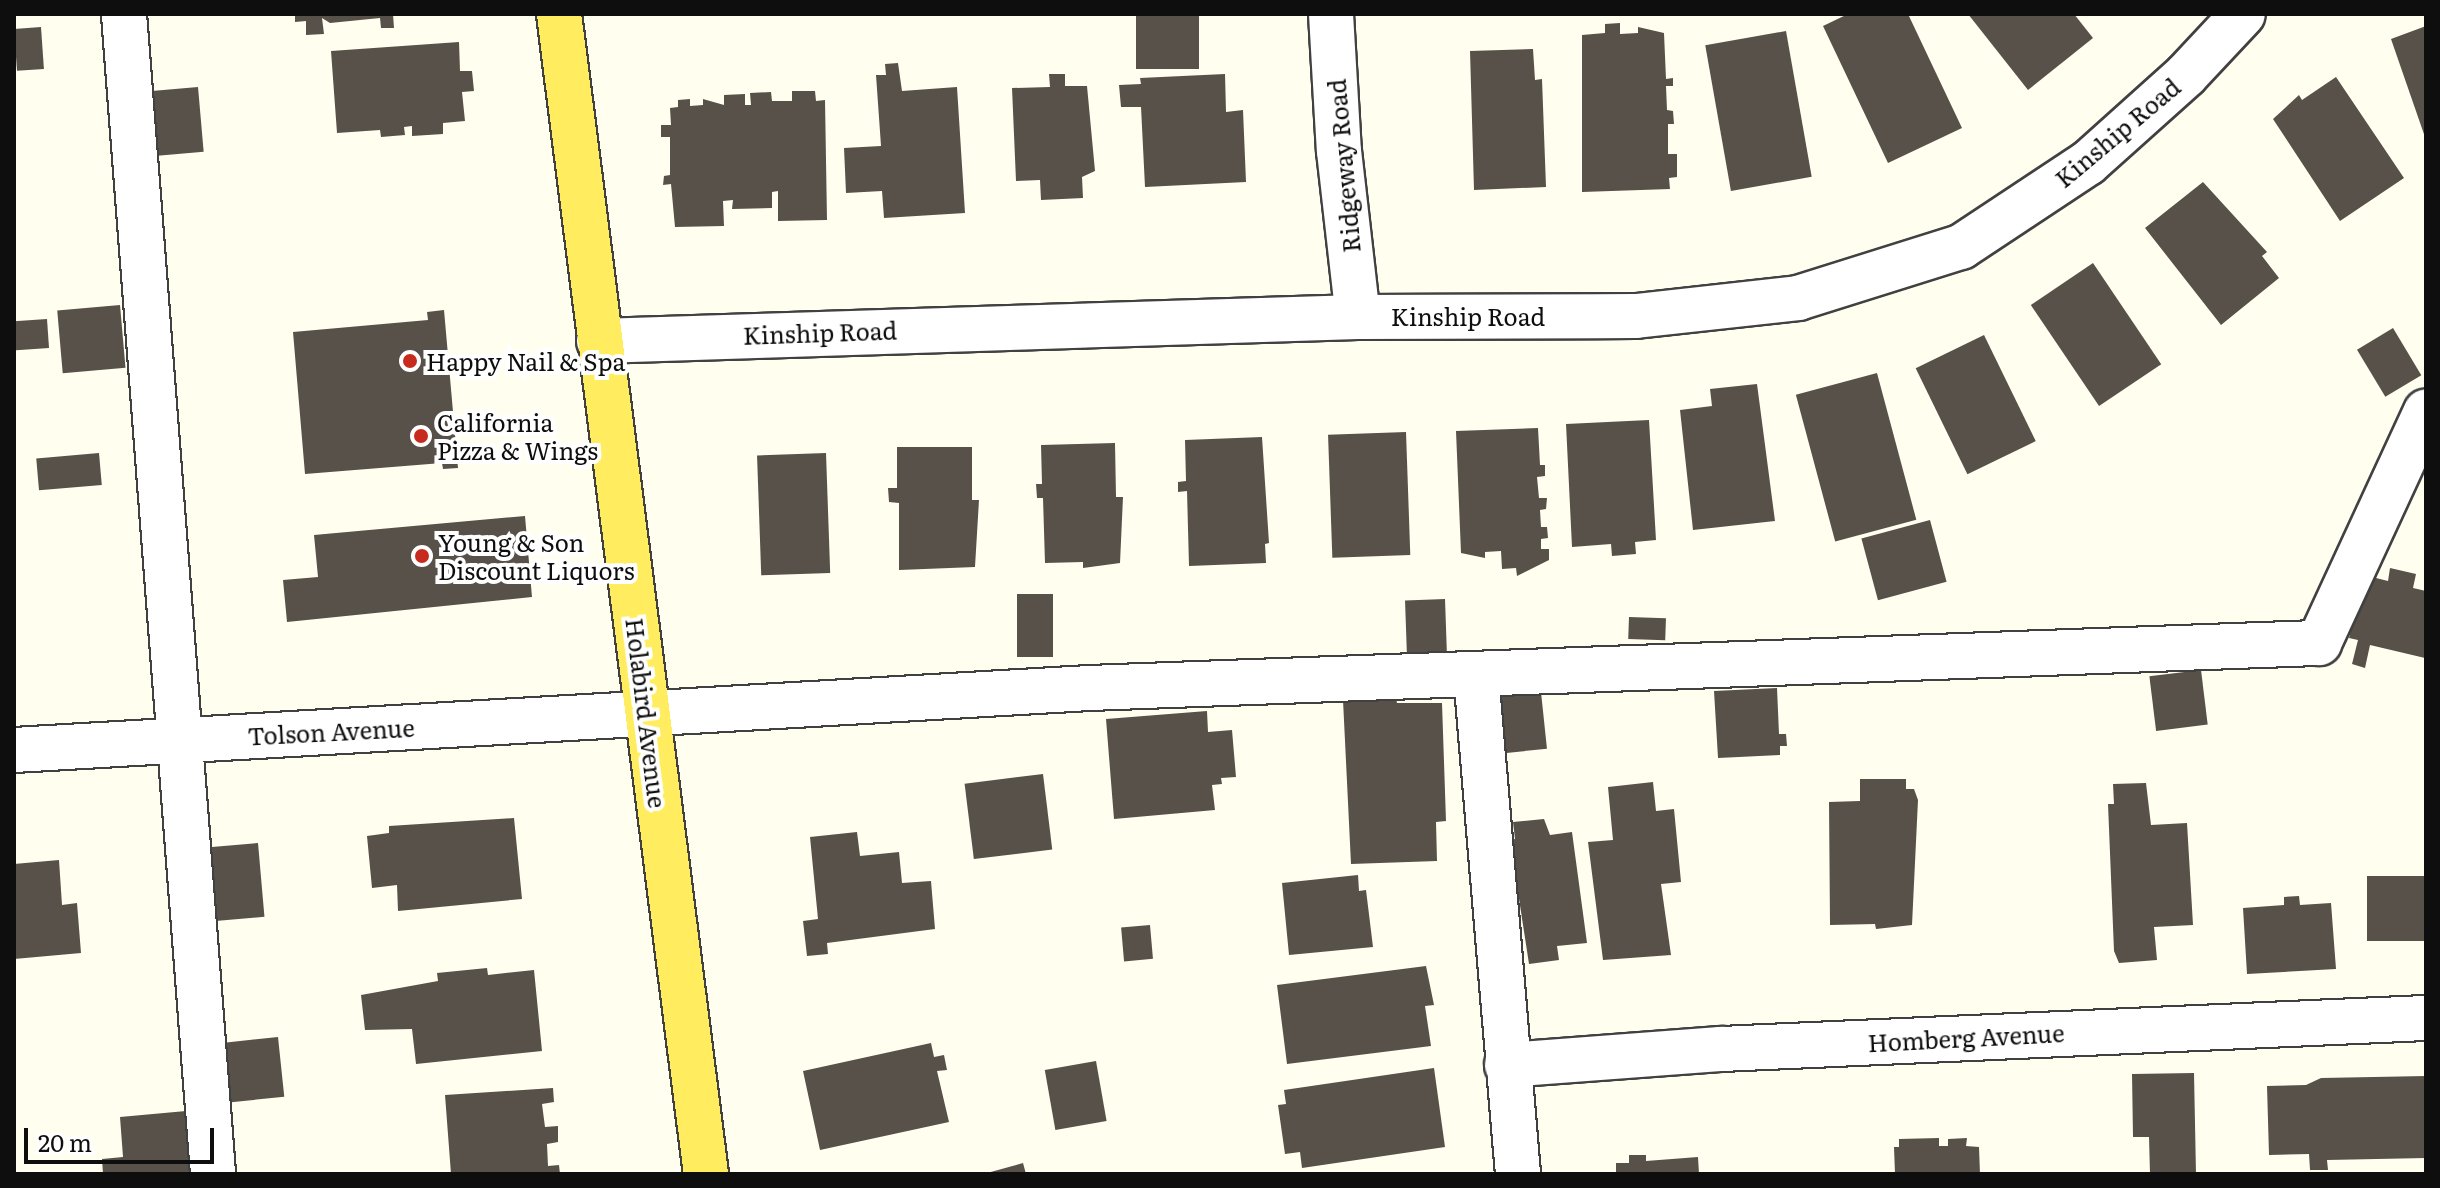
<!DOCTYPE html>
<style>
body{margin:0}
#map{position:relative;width:2440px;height:1188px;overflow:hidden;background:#fffeef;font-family:Literata,serif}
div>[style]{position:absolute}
.building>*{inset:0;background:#57514a;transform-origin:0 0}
.roads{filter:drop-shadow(2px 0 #414141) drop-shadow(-2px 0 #414141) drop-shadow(0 2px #414141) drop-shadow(0 -2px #414141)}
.minor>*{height:44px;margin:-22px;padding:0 22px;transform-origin:22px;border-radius:22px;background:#fff}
.major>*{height:44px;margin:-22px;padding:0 22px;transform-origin:22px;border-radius:22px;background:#ffed5f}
.dots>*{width:22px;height:22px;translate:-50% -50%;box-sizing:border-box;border:4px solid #fff;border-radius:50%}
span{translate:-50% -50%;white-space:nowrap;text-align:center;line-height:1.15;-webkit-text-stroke:8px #fff;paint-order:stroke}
.street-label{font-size:24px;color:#0e0e0e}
.poi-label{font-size:24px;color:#0e0e0e}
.left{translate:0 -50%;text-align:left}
.frame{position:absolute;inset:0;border:16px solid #0e0e0e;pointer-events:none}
.scale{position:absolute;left:24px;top:1128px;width:190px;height:36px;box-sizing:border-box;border:4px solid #0e0e0e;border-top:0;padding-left:10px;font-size:24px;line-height:28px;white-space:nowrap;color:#0e0e0e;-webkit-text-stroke:6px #fff;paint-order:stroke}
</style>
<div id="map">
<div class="building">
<div style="clip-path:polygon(295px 14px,393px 14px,394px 28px,381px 28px,380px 18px,330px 23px,322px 18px,324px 34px,306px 35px,306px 21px,295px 22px)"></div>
<div style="left:1136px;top:14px;width:63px;height:55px"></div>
<div style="clip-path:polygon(1848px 14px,1908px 14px,1962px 128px,1888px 163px,1823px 26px)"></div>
<div style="clip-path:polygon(1968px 14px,2074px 14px,2093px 38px,2028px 90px)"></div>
<div style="clip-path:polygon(1620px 23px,1620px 34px,1638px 33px,1638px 27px,1664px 33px,1666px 79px,1673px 78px,1673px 86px,1666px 86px,1667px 110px,1673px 111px,1674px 124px,1668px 124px,1668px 154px,1677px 154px,1677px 177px,1669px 178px,1670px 189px,1582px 192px,1582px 35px,1605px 33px,1605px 24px)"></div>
<div style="clip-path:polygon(2426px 26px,2426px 140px,2391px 39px)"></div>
<div style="left:41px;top:27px;width:42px;height:27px;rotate:86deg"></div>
<div style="left:1786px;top:31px;width:148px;height:82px;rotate:80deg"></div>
<div style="clip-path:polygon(459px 42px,460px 71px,472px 71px,474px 91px,462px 92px,465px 121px,443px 123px,443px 134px,412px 136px,412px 126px,404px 127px,405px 135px,381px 137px,380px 130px,337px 133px,331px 51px)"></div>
<div style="clip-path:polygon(1533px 49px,1535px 80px,1542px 79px,1546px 187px,1474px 190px,1470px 51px)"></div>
<div style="clip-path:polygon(898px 63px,902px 91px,957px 87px,965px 213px,884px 218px,882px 191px,846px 193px,844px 148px,881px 146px,876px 75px,886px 75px,885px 64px)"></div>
<div style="clip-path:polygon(1049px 74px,1065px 74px,1065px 86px,1087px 86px,1095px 171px,1082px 177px,1083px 198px,1041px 200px,1040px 180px,1016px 181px,1012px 88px,1050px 87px)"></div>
<div style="clip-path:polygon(1225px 74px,1226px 112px,1243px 110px,1246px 182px,1145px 187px,1141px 107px,1121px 107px,1119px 85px,1141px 84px,1140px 78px)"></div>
<div style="clip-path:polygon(2336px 77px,2404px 178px,2340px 221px,2273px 119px,2299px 95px,2302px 100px)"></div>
<div style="left:198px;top:87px;width:65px;height:55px;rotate:85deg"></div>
<div style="clip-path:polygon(792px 91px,815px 91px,816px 101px,825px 100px,827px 220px,778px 221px,778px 191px,772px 192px,772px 208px,732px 209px,733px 200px,723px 201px,724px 226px,675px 227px,671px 184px,663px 185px,664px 176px,670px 175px,670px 137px,661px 137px,661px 125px,671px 125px,670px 108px,678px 107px,678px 100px,690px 99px,690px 106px,703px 105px,703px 99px,724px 105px,724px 95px,745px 94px,745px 105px,751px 105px,750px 93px,771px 92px,772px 101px,792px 101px)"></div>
<div style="clip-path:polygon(2203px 182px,2267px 252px,2262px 256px,2279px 278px,2221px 325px,2145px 228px)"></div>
<div style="left:2093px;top:263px;width:122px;height:75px;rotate:56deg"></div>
<div style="left:120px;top:305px;width:63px;height:63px;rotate:85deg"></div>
<div style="clip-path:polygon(444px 310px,458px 468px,443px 469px,442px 463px,305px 474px,293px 332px,428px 320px,427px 312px)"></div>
<div style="left:47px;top:319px;width:29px;height:33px;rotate:86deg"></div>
<div style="left:2393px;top:328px;width:55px;height:42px;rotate:59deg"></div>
<div style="left:1984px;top:335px;width:118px;height:76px;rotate:64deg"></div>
<div style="left:1877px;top:373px;width:152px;height:84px;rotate:75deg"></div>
<div style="clip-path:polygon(1757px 384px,1775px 521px,1693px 530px,1680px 410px,1712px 406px,1710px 389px)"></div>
<div style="clip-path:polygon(1649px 420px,1656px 540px,1635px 542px,1636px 554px,1612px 556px,1611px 544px,1572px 547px,1566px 424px)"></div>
<div style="clip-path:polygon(1538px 428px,1540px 465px,1545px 465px,1545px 476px,1537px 477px,1539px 498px,1547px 498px,1546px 509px,1540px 510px,1541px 527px,1547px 527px,1548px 538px,1541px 539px,1541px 549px,1549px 549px,1549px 560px,1517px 576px,1516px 568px,1502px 569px,1501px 551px,1485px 552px,1485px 558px,1461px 553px,1456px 431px)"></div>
<div style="left:1406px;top:432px;width:123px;height:78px;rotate:88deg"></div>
<div style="clip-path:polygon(1262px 437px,1269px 543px,1265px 544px,1266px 563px,1189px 566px,1187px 491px,1178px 492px,1178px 482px,1186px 481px,1185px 440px)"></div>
<div style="clip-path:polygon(1115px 443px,1116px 497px,1123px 497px,1120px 563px,1083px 568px,1083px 562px,1045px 563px,1043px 498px,1037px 498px,1036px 484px,1042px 484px,1041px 445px)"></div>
<div style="clip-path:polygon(897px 447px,972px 447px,972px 500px,979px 500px,975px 567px,899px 570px,899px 503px,889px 502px,888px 488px,897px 488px)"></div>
<div style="left:99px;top:453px;width:32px;height:63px;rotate:85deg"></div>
<div style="left:826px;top:453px;width:120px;height:69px;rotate:88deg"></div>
<div style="clip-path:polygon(525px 516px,532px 597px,287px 622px,283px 580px,318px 577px,314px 535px)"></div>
<div style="left:1930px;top:520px;width:64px;height:71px;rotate:75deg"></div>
<div style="clip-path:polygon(2390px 568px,2416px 574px,2413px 588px,2426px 591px,2425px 658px,2370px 645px,2365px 668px,2352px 664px,2358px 640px,2349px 638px,2364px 575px,2388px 581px)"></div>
<div style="left:1017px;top:594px;width:36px;height:63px"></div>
<div style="left:1445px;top:599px;width:53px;height:40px;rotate:88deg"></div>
<div style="left:1629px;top:617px;width:37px;height:22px;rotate:2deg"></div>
<div style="left:2201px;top:670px;width:55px;height:52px;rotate:83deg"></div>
<div style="clip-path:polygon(1777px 688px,1779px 734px,1786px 734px,1787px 746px,1780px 746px,1780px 755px,1718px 758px,1714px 691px)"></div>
<div style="left:1541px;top:692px;width:57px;height:53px;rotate:84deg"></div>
<div style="clip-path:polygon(1396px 698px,1397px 703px,1442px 703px,1446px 821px,1436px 822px,1437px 861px,1351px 864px,1343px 700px)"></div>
<div style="clip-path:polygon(1207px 711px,1208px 732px,1232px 730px,1236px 777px,1221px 778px,1222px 784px,1212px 785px,1215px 810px,1114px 819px,1106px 719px)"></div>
<div style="left:1043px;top:774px;width:76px;height:79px;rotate:83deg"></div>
<div style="clip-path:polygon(1860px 779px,1906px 779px,1906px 789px,1914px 789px,1918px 800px,1912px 925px,1876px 929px,1875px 924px,1830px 925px,1829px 802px,1860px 801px)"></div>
<div style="clip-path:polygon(1653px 782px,1656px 811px,1674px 809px,1681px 882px,1661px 884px,1671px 955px,1603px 960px,1588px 842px,1613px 840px,1608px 787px)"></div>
<div style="clip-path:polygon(2146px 783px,2151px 825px,2187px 823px,2193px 925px,2154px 927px,2157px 960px,2119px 963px,2114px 951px,2108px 804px,2114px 804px,2113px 784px)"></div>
<div style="clip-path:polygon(514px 818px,522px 899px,398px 911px,397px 885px,372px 888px,367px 836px,389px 833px,389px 826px)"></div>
<div style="clip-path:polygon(1544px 819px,1550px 835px,1572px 832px,1587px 943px,1557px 946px,1559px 960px,1529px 964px,1510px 840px,1515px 839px,1513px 822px)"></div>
<div style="clip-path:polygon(857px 832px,860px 856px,899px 852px,902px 883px,931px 881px,935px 929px,827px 943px,828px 954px,807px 956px,803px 921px,818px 919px,810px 837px)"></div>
<div style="left:258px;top:843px;width:74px;height:55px;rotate:85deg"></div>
<div style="clip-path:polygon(59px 860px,62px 905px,77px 903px,81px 953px,14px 959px,14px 864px)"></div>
<div style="clip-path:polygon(1358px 875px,1359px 891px,1366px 890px,1373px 947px,1289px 955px,1282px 883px)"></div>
<div style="left:2426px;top:876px;width:65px;height:59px;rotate:90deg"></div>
<div style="clip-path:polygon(2299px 896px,2300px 905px,2331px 903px,2336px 969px,2247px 974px,2243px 908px,2284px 905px,2284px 897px)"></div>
<div style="left:1150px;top:925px;width:34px;height:29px;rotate:85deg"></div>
<div style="clip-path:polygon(1426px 966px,1434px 1005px,1425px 1006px,1431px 1046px,1287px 1064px,1277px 985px)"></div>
<div style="clip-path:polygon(487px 968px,488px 975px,534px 970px,542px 1051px,416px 1064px,412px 1029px,365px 1030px,361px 995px,438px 981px,437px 973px)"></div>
<div style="left:278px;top:1037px;width:60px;height:61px;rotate:84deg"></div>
<div style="clip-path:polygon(931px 1043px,934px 1057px,944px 1055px,947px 1070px,937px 1071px,949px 1122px,820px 1150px,803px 1071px)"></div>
<div style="left:1096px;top:1061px;width:61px;height:52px;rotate:80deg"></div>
<div style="clip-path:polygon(1434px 1068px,1445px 1147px,1302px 1168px,1300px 1152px,1285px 1154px,1278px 1105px,1286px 1104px,1284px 1090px)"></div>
<div style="clip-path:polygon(2194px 1073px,2196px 1174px,2150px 1174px,2149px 1137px,2133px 1137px,2132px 1074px)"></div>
<div style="clip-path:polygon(2426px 1076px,2426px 1158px,2327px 1160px,2328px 1170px,2310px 1170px,2309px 1154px,2269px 1155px,2267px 1086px,2306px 1085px,2321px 1078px)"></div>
<div style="clip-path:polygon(553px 1088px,554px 1102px,542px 1104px,545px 1127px,558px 1126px,558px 1142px,547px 1144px,548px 1166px,559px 1165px,560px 1174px,451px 1174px,445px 1095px)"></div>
<div style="clip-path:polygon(186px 1111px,190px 1174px,103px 1174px,102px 1159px,123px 1157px,120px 1117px)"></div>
<div style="clip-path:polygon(1939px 1138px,1939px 1146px,1948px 1146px,1948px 1139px,1967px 1138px,1966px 1146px,1979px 1147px,1980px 1174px,1895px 1174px,1894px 1147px,1899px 1147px,1899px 1139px)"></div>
<div style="clip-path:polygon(1629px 1155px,1646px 1155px,1646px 1161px,1698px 1157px,1699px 1174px,1616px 1174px,1616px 1163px,1629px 1163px)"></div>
<div style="clip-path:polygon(1023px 1163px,1026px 1174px,987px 1174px,987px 1173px)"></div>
</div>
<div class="roads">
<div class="minor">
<div style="left:124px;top:14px;width:1163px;rotate:85.61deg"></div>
<div style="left:1331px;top:14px;width:137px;rotate:86.7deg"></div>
<div style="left:1339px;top:151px;width:167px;rotate:83.5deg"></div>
<div style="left:599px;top:341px;width:759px;rotate:-1.81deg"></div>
<div style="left:1358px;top:317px;width:278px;rotate:-0.2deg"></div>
<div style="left:1636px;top:316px;width:163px;rotate:-6.3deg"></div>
<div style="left:1798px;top:298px;width:171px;rotate:-17.4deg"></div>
<div style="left:1961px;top:247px;width:152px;rotate:-33.5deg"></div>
<div style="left:2088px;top:163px;width:132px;rotate:-41.9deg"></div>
<div style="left:2186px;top:75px;width:83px;rotate:-46.9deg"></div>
<div style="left:1476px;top:674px;width:502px;rotate:85.2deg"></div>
<div style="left:14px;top:750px;width:1077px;rotate:-3.3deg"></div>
<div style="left:1089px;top:688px;width:1231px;rotate:-2.1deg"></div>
<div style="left:2319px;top:643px;width:255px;rotate:-65.2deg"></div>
<div style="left:1507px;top:1065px;width:215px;rotate:-4.3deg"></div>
<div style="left:1721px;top:1049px;width:706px;rotate:-2.52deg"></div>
</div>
<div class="major">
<div style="left:559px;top:14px;width:1169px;rotate:82.78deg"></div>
</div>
</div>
<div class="dots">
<div style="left:410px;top:361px;background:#c72b1d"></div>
<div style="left:421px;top:436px;background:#c72b1d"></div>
<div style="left:422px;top:556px;background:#c72b1d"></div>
</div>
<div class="street-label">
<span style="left:2117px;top:132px;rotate:-40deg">Kinship Road</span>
<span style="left:1343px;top:166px;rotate:-95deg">Ridgeway Road</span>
<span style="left:1468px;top:316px">Kinship Road</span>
<span style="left:820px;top:332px;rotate:-2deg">Kinship Road</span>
<span style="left:647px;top:713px;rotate:83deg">Holabird Avenue</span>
<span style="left:331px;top:731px;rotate:-3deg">Tolson Avenue</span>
<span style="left:1966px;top:1037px;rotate:-3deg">Homberg Avenue</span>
</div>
<div class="poi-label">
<span class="left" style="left:426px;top:361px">Happy Nail &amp; Spa</span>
<span class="left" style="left:437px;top:436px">California<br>Pizza &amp; Wings</span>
<span class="left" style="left:438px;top:556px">Young &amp; Son<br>Discount Liquors</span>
</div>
<div class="frame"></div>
<div class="scale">20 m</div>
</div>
